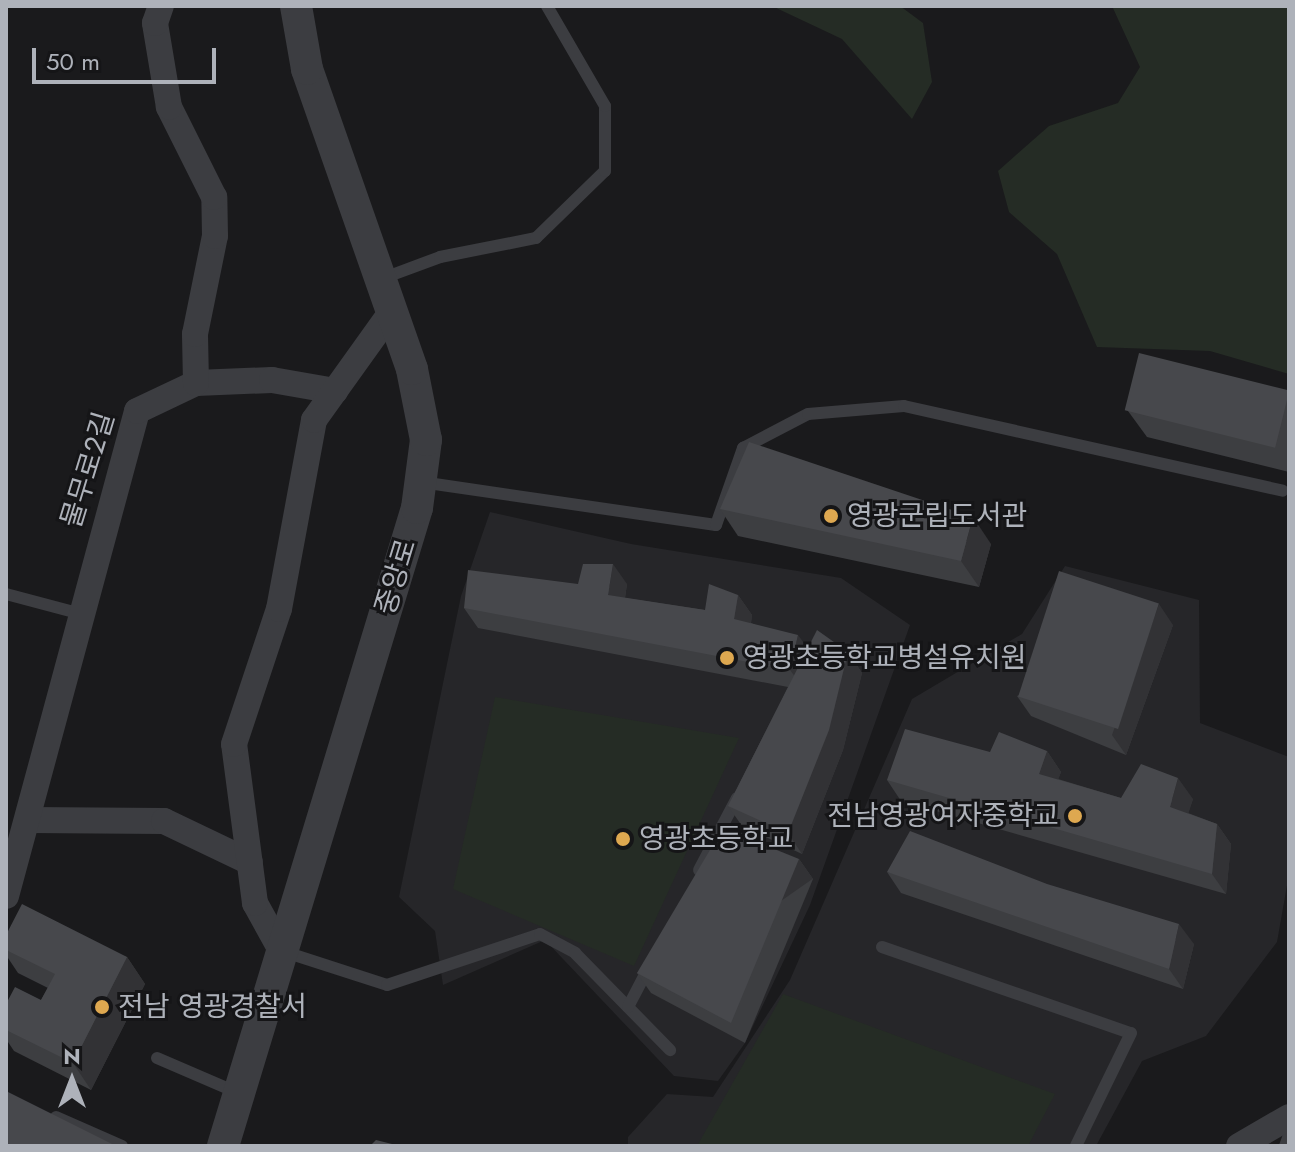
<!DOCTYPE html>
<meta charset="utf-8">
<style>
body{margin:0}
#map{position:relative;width:1295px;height:1152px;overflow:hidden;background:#1a1a1c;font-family:Jost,"Noto Sans KR",sans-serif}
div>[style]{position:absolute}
.built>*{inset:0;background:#262629}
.green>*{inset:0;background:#252c25}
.service>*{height:12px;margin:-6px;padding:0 6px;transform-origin:6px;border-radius:6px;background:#3c3d41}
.minor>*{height:26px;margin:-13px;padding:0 13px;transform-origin:13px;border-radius:13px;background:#3c3d41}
.tertiary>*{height:32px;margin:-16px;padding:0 16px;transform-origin:16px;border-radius:16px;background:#3c3d41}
.wall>*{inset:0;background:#3d3e41}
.shaded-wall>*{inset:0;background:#323235;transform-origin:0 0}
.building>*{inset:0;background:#47484c;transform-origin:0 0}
.dots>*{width:22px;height:22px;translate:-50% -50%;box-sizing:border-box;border:4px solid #151517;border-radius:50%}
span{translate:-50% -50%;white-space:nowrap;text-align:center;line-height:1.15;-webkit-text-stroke:6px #151517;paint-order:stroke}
.street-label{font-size:28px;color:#aeb2ba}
.poi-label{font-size:28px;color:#aeb2ba}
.left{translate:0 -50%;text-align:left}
.right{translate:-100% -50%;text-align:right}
.frame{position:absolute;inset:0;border:8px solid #aeb2ba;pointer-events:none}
.north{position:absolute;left:32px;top:1040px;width:80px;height:80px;-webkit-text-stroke:6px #151517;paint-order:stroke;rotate:0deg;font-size:22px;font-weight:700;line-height:32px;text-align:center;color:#aeb2ba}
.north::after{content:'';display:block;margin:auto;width:28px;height:36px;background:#aeb2ba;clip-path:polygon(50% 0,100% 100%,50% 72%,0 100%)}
.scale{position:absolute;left:32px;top:48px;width:184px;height:36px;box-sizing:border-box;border:4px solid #aeb2ba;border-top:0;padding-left:10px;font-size:24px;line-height:28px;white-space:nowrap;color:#aeb2ba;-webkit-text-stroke:6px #151517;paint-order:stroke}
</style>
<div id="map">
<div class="built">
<div style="clip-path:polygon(490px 512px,631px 544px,841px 578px,910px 625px,810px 905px,745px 1043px,718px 1081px,674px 1076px,545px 940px,443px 985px,435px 931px,399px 897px,461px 596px)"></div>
<div style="clip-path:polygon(1065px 566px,1199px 600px,1200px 723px,1289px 757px,1289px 874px,1277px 942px,1206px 1036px,1142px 1061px,1096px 1146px,628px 1146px,628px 1137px,667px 1094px,713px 1097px,790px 980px,912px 699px,1022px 634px)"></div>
</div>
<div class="green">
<div style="clip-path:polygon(772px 6px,900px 6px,923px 23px,932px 82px,912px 119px,842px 39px)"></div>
<div style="clip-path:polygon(1112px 6px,1289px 6px,1289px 374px,1210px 351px,1097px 347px,1057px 254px,1009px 212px,998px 171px,1049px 126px,1118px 103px,1140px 67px)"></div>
<div style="clip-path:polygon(495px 697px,739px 738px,634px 966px,453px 889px)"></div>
<div style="clip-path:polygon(783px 994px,1055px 1094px,1028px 1146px,697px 1146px)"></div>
</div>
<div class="service">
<div style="left:381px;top:279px;width:63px;rotate:-20.4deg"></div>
<div style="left:440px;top:257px;width:98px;rotate:-11.2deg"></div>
<div style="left:536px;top:238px;width:96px;rotate:-44.2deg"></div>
<div style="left:605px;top:171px;width:65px;rotate:-90deg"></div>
<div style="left:605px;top:106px;width:116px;rotate:-120.1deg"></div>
<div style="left:421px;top:482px;width:298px;rotate:8.3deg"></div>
<div style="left:716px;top:525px;width:82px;rotate:-70.7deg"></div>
<div style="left:743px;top:448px;width:73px;rotate:-27.6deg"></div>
<div style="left:808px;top:414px;width:96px;rotate:-4.8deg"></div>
<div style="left:904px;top:406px;width:388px;rotate:12.6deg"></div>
<div style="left:6px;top:594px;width:78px;rotate:14.9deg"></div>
<div style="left:699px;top:870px;width:81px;rotate:-62.2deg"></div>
<div style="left:882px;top:947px;width:263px;rotate:19.1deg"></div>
<div style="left:1131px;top:1033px;width:126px;rotate:116deg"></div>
<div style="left:285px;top:952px;width:107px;rotate:17.9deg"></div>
<div style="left:387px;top:985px;width:161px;rotate:-18.4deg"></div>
<div style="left:540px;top:934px;width:40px;rotate:28deg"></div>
<div style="left:575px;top:953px;width:136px;rotate:45.6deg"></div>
<div style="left:628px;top:1007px;width:47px;rotate:-62.4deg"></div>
<div style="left:157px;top:1058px;width:86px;rotate:23.3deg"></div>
<div style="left:56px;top:1117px;width:72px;rotate:23.7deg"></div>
<div style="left:1285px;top:1146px;width:12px;rotate:-70deg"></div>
</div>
<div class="minor">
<div style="left:196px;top:383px;width:76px;rotate:-2.3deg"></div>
<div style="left:272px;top:380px;width:64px;rotate:9.9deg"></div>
<div style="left:29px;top:820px;width:135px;rotate:0.4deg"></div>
<div style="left:164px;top:821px;width:95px;rotate:25.5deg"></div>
<div style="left:6px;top:896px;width:502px;rotate:-74.88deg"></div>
<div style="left:137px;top:411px;width:65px;rotate:-25.4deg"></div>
<div style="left:196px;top:383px;width:49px;rotate:-91.2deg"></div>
<div style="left:195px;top:334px;width:100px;rotate:-78.5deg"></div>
<div style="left:215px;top:236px;width:39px;rotate:-91deg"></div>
<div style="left:214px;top:197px;width:101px;rotate:-116.6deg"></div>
<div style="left:169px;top:107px;width:85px;rotate:-99.5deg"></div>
<div style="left:155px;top:23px;width:18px;rotate:-71deg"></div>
<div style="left:282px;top:952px;width:56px;rotate:-118.9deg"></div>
<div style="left:255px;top:903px;width:160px;rotate:-97.5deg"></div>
<div style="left:234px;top:744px;width:142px;rotate:-71.6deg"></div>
<div style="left:279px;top:609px;width:192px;rotate:-79.5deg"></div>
<div style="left:314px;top:420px;width:134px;rotate:-54.4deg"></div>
<div style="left:1239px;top:1146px;width:58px;rotate:-30.1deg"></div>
</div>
<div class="tertiary">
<div style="left:223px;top:1146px;width:667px;rotate:-73.09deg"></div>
<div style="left:417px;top:508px;width:69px;rotate:-82.5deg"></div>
<div style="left:426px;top:440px;width:72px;rotate:-101.2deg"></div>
<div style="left:412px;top:369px;width:318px;rotate:-109.3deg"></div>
<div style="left:307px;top:69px;width:64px;rotate:-99.9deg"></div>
</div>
<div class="wall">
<div style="clip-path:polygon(1289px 391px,1289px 472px,1147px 437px,1128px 411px)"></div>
<div style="clip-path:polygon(720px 509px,991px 544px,979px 587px,738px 536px)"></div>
<div style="clip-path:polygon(627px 584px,625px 598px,705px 610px,738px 595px,752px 615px,751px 623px,808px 648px,848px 652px,862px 673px,843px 750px,802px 854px,742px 826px,728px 806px,788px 687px,478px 628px,464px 608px)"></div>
<div style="clip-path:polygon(1173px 625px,1126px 755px,1031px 716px,1017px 696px)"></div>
<div style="clip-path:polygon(1047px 751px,1061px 772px,1058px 779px,1121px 798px,1193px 799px,1188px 813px,1217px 824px,1231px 844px,1226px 894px,901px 801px,887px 780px)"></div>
<div style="clip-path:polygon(799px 859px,813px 879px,745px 1043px,651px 993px,637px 973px)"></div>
<div style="clip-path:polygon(887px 872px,1194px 944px,1183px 989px,901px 893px)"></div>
<div style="clip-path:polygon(6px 935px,127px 957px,145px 984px,91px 1090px,14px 1051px,6px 1039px,6px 1004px,41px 1000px,48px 988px,18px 973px,6px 955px)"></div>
</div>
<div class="shaded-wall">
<div style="clip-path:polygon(973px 517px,991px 544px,979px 587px,961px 561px)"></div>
<div style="clip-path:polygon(613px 564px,627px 584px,622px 616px,608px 595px)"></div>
<div style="clip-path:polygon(738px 595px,752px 615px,748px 639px,734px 619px)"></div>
<div style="clip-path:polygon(1159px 604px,1173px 625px,1126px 755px,1112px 735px)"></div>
<div style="clip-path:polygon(798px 635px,813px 655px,805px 690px,790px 670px)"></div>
<div style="clip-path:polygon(848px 652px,862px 673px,843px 750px,802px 854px,788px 833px)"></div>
<div style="clip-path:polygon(1047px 751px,1061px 772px,1053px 794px,1039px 774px)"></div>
<div style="clip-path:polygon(1178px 778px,1193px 799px,1184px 827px,1170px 807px)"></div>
<div style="clip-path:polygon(1217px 824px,1231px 844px,1226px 894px,1212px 874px)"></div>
<div style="left:799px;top:859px;width:24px;height:178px;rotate:55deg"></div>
<div style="clip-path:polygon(1179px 924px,1194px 944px,1183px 989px,1169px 969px)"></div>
<div style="clip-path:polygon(127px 957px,145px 984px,91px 1090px,73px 1063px)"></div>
</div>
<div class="building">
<div style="left:1139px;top:353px;width:155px;height:59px;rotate:14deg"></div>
<div style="clip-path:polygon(749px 442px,973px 517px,961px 561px,720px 509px)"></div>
<div style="clip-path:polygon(583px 564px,613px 564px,608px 595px,705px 610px,709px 584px,738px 595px,734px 619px,798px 635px,790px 670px,464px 608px,468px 570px,578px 584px)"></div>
<div style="left:1059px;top:571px;width:105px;height:132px;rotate:18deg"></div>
<div style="clip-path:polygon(817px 630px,848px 652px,829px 730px,788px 833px,728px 806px)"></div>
<div style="clip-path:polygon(905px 729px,990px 752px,999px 732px,1047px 751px,1039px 774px,1121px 798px,1141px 764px,1178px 778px,1170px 807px,1217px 824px,1212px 874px,887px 780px)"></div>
<div style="clip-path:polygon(723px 828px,799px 859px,731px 1023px,637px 973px)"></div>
<div style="clip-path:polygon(910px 831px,1047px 884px,1179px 924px,1169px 969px,887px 872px)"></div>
<div style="clip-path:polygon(22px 904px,127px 957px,73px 1063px,6px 1030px,6px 1004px,15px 987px,41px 1000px,55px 974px,6px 950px,6px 935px)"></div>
<div style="clip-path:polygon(6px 1091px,114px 1145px,114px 1146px,6px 1146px)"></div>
<div style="clip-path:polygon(376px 1140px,400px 1146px,370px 1146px)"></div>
</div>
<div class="dots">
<div style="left:831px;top:516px;background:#dea850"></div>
<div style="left:727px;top:658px;background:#dea850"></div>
<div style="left:1075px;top:816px;background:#dea850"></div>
<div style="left:623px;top:839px;background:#dea850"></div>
<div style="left:102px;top:1007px;background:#dea850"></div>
</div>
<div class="street-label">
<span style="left:88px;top:470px;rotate:-73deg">물무로2길</span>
<span style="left:396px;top:577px;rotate:-73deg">중앙로</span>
</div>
<div class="poi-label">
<span class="left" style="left:847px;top:516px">영광군립도서관</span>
<span class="left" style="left:743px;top:658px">영광초등학교병설유치원</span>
<span class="right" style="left:1059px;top:816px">전남영광여자중학교</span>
<span class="left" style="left:639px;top:839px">영광초등학교</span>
<span class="left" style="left:118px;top:1007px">전남 영광경찰서</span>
</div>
<div class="frame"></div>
<div class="north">N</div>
<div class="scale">50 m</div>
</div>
